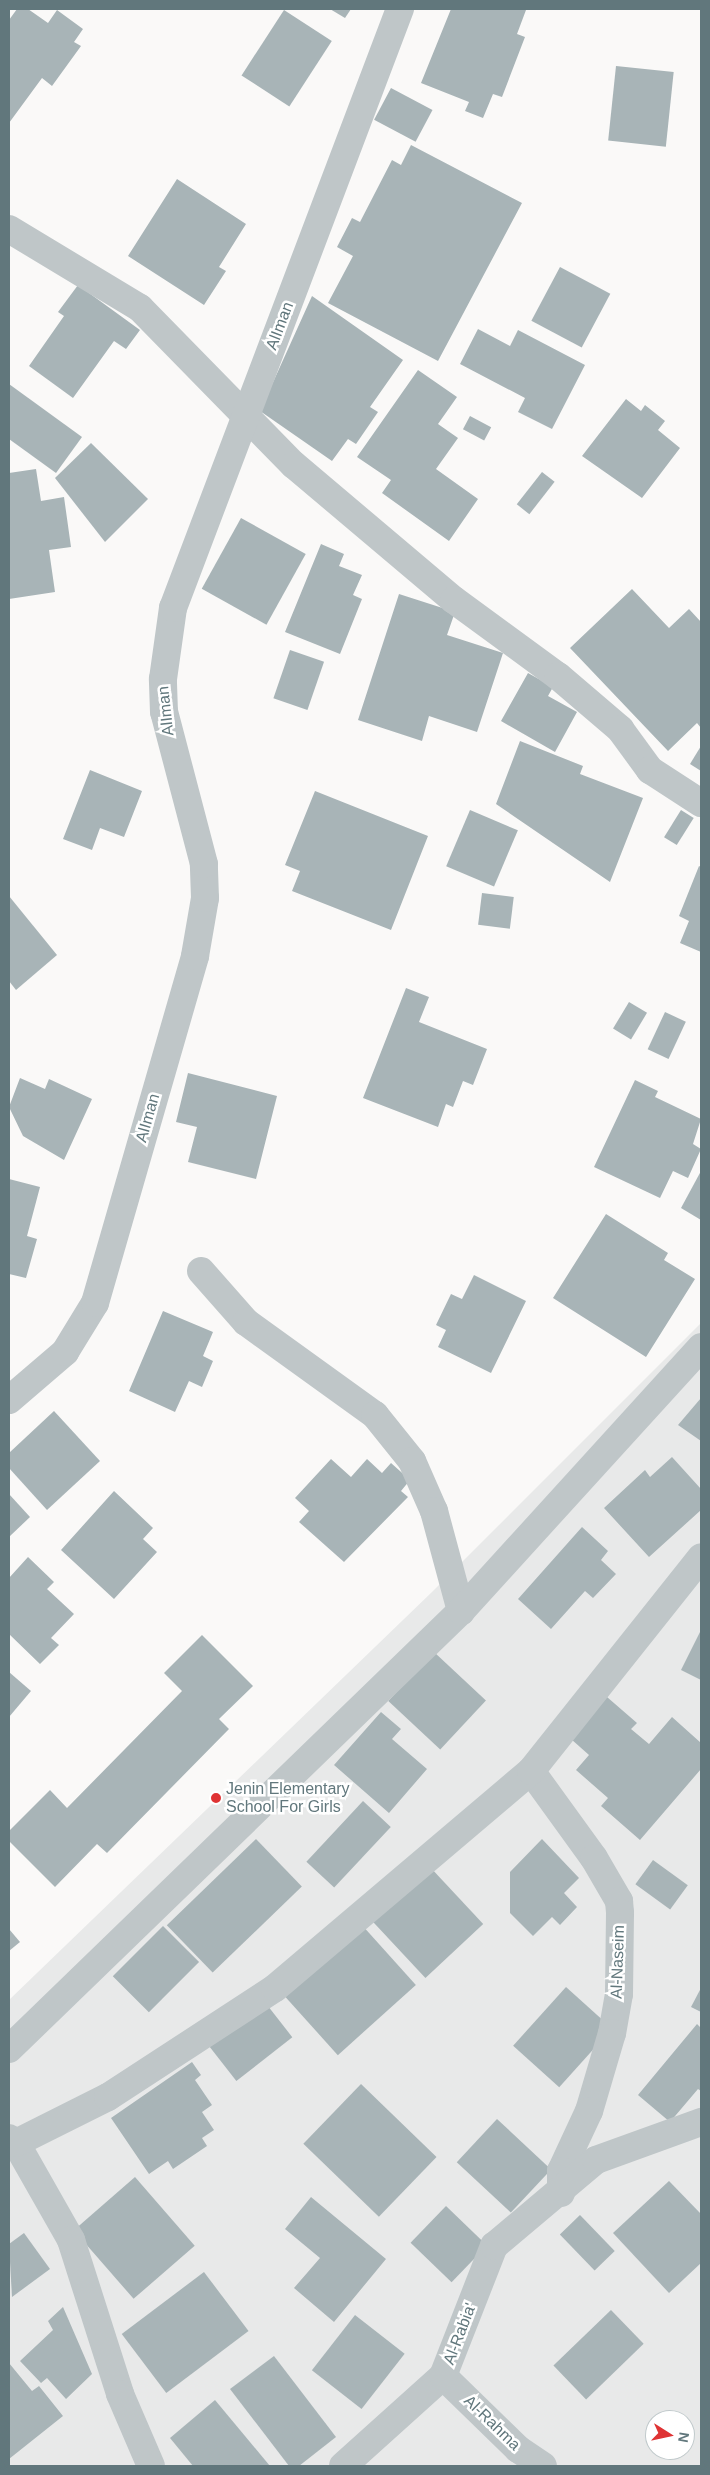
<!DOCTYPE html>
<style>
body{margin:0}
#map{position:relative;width:710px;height:2475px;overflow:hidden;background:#faf9f8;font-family:Helvetica,sans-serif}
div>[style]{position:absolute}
.built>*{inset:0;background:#e8e9e9}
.building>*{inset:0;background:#a8b4b7;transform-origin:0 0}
.minor>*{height:28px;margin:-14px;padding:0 14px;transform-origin:14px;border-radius:14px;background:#bfc6c8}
.dots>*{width:14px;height:14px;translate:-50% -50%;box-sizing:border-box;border:2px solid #fff;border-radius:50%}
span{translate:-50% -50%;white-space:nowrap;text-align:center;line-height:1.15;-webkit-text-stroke:5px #fff;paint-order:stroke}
.street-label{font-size:16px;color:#61777c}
.poi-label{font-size:16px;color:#61777c}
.left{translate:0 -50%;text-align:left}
.frame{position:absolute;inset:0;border:10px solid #61777c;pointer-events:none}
.north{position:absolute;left:645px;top:2410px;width:50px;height:50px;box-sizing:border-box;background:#fff;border:1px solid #c0c9cb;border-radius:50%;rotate:100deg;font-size:14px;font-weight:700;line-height:20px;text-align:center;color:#61777c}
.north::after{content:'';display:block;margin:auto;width:18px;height:22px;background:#df3334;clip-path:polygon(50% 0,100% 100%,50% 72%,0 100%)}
</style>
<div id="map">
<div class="built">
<div style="clip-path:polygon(evenodd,701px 1323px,701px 2466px,9px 2466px,9px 2000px,432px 1592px,701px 1323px,655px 2420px,685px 2420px,685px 2450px,655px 2450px,655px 2420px)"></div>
</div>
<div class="building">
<div style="clip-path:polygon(17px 9px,28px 9px,48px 23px,57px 10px,83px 29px,74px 42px,81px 46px,52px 86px,42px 78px,9px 123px,9px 20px)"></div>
<div style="clip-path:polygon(330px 9px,351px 9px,345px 18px)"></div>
<div style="clip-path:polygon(451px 9px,526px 10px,517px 34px,525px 37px,502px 97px,493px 94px,483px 118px,465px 111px,469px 102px,421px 83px)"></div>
<div style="left:284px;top:10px;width:57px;height:78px;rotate:33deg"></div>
<div style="left:616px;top:66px;width:58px;height:75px;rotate:6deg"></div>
<div style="left:391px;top:88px;width:47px;height:36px;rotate:28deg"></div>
<div style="clip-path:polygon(411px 145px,522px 203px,438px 361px,328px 303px,353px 256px,337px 247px,352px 218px,360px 222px,392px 160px,401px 165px)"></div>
<div style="clip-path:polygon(177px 179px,246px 224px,219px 267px,226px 271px,204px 305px,128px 256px)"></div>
<div style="left:560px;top:267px;width:57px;height:61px;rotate:28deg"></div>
<div style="clip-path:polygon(78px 285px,140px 330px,126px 349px,114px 341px,73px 398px,29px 366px,64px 316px,58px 312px)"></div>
<div style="clip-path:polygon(312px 296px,403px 360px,370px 407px,378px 412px,356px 444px,348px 439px,332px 461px,260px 411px)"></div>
<div style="clip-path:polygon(478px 329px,510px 346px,518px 330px,585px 365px,552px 429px,518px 412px,525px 398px,460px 364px)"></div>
<div style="clip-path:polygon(418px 370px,457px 397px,438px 424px,458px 438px,436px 469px,478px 499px,449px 541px,382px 493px,391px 480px,357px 457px)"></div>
<div style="clip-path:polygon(9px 384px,82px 437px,56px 473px,9px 439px)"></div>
<div style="clip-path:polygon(626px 399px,641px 411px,645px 405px,665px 421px,658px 430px,680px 448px,642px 498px,582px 456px)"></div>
<div style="left:470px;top:416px;width:24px;height:15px;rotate:28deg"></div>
<div style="clip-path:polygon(91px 443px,148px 499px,105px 542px,55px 478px)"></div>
<div style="clip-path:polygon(36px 469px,41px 501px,64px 497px,71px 547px,49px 550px,55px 592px,9px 599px,9px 473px)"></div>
<div style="left:542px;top:472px;width:16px;height:41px;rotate:38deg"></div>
<div style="left:241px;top:518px;width:74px;height:81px;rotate:29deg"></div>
<div style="clip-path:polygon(321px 544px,344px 554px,339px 566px,362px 575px,353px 595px,362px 599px,340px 654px,285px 632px)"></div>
<div style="clip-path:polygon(632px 589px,669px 628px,689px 609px,701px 622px,701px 728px,697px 723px,668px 751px,570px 648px)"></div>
<div style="clip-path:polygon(399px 594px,455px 612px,447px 635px,503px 653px,477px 732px,429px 716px,422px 741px,358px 720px)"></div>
<div style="left:290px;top:650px;width:36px;height:51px;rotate:19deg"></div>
<div style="clip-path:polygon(528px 673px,553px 687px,548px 696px,577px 712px,555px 752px,501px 721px)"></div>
<div style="clip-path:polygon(520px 741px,583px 766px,580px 774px,643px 798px,610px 882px,496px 804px)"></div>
<div style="clip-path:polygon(701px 746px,701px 771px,690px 764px)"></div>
<div style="clip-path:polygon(90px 770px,142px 791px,124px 837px,100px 828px,92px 850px,63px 839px)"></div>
<div style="clip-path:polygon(315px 791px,428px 836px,391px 930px,292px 891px,300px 871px,285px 865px)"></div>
<div style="left:470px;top:810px;width:52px;height:61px;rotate:23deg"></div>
<div style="left:681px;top:810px;width:15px;height:32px;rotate:32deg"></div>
<div style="clip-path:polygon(699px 866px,701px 867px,701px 952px,680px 943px,689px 921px,679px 916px)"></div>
<div style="left:482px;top:893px;width:32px;height:32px;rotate:7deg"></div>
<div style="clip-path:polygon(9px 896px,57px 955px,16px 990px,9px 981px)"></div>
<div style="clip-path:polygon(406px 988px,429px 997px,419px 1022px,487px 1049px,473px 1085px,463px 1081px,453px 1107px,446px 1104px,438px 1127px,363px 1098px)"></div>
<div style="left:629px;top:1002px;width:21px;height:31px;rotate:31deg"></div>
<div style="left:665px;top:1012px;width:23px;height:41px;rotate:25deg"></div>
<div style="clip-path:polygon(188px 1073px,277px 1096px,256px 1179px,188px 1162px,197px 1127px,176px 1122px)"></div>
<div style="clip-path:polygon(20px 1078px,45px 1089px,49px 1079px,92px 1099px,64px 1160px,23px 1136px,9px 1107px)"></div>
<div style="clip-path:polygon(635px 1080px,658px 1091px,655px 1097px,701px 1119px,693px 1144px,701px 1149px,688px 1178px,673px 1171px,660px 1198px,594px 1167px)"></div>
<div style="clip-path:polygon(701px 1171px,701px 1220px,681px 1208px)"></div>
<div style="clip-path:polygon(9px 1179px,40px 1187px,27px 1236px,37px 1239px,26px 1278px,9px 1274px)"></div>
<div style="clip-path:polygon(606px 1214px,668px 1253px,664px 1260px,695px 1279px,646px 1357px,553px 1298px)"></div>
<div style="clip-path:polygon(474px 1275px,526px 1301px,491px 1373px,438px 1347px,446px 1330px,436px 1325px,451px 1294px,462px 1299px)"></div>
<div style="clip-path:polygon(163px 1311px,213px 1332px,203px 1356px,213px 1361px,202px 1387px,189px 1381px,175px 1412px,129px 1391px)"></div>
<div style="clip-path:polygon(701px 1398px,701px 1441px,678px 1425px)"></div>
<div style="clip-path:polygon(54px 1411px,100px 1461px,47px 1510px,9px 1468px,9px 1453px)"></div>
<div style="clip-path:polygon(672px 1457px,701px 1489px,701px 1510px,649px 1557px,604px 1508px,645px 1470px,650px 1477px)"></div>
<div style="clip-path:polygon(331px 1459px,351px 1477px,367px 1459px,382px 1473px,391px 1463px,410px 1480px,401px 1491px,408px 1497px,344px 1562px,299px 1522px,309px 1511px,295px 1498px)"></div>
<div style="clip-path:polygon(114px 1491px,153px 1528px,143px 1539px,157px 1552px,114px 1599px,61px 1550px)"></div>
<div style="clip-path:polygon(9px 1494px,30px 1517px,9px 1537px)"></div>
<div style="clip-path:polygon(582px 1527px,608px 1551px,601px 1560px,616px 1574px,593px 1598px,585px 1591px,551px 1629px,518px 1599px)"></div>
<div style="clip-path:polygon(28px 1557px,54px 1582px,47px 1589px,74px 1614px,51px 1638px,59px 1645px,40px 1664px,9px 1634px,9px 1578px)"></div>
<div style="clip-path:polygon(701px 1630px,701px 1680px,681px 1670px)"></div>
<div style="clip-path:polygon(202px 1635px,253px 1686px,219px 1719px,229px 1729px,107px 1853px,97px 1844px,55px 1887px,9px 1841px,9px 1831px,50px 1790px,67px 1808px,182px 1691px,164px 1673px)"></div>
<div style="left:434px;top:1652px;width:71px;height:67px;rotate:43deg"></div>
<div style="clip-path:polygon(9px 1672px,31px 1691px,9px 1717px)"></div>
<div style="clip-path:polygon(607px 1697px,637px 1723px,631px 1729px,649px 1744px,672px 1717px,701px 1743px,701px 1769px,640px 1840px,601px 1806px,608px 1798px,576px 1770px,589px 1755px,571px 1739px)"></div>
<div style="clip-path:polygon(381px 1712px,401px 1729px,392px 1739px,427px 1769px,389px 1813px,334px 1765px)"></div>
<div style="left:363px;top:1801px;width:38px;height:83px;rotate:43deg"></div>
<div style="left:256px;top:1839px;width:66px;height:124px;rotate:46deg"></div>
<div style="clip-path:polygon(542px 1839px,579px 1878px,564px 1893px,577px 1907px,560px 1925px,552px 1917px,533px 1936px,510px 1913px,510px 1872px)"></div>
<div style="left:653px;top:1860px;width:43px;height:30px;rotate:36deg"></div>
<div style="left:430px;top:1867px;width:78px;height:79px;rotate:47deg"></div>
<div style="left:361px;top:1924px;width:82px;height:105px;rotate:48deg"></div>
<div style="left:163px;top:1926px;width:51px;height:71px;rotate:45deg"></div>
<div style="clip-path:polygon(9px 1929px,20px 1942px,9px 1951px)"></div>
<div style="left:566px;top:1987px;width:62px;height:79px;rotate:42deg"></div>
<div style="clip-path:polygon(701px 1988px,701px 2012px,691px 2007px)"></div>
<div style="left:264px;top:2001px;width:46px;height:71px;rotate:52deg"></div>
<div style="clip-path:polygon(697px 2024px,701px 2028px,701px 2091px,698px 2089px,670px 2122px,638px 2095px)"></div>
<div style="clip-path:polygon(192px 2062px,201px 2075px,195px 2080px,212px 2105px,202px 2112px,214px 2130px,202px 2138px,207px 2146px,173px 2169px,168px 2161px,149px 2174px,111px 2118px)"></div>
<div style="left:361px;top:2084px;width:105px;height:83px;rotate:44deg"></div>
<div style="left:497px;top:2119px;width:74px;height:59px;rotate:43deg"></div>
<div style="left:135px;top:2177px;width:91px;height:81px;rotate:49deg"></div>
<div style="clip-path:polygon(669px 2181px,701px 2214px,701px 2263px,669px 2293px,613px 2233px)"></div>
<div style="clip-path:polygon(311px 2197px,386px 2259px,334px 2322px,294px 2288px,320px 2258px,285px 2229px)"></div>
<div style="left:446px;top:2206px;width:57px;height:51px;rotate:44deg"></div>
<div style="left:580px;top:2215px;width:50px;height:28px;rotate:46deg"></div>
<div style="clip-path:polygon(24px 2233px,50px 2269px,12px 2297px,9px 2244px)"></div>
<div style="left:204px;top:2272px;width:74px;height:103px;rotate:53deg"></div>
<div style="clip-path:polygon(63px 2307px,92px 2374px,66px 2399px,47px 2378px,41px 2383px,20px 2361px,53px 2330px,48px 2321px)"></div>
<div style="left:611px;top:2310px;width:47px;height:80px;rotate:46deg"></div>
<div style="left:355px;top:2315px;width:63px;height:70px;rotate:38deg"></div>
<div style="clip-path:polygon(274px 2356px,336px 2437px,299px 2466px,289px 2466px,230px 2389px)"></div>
<div style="clip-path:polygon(9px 2363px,32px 2391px,39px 2386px,63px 2416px,9px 2459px)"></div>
<div style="clip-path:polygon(215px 2400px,270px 2466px,193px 2466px,170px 2438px)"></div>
</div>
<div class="minor">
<div style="left:9px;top:229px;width:153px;rotate:31.1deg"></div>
<div style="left:140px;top:308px;width:220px;rotate:45.6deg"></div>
<div style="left:294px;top:465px;width:209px;rotate:40.2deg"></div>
<div style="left:454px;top:600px;width:129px;rotate:36.2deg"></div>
<div style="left:558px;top:676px;width:82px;rotate:40.5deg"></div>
<div style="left:620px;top:729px;width:51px;rotate:53.8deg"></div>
<div style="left:650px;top:770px;width:61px;rotate:32.9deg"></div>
<div style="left:201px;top:1271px;width:68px;rotate:48.6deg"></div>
<div style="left:246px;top:1322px;width:159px;rotate:35.8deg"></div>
<div style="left:375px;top:1415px;width:59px;rotate:51.2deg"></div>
<div style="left:412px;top:1461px;width:55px;rotate:66.3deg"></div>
<div style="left:434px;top:1511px;width:104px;rotate:74.9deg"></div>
<div style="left:9px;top:1400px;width:74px;rotate:-40.6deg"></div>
<div style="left:65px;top:1352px;width:57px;rotate:-58.5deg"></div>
<div style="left:95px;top:1303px;width:361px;rotate:-73.9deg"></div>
<div style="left:195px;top:956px;width:59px;rotate:-80.2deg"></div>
<div style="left:205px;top:898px;width:34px;rotate:-92deg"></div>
<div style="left:204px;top:864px;width:157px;rotate:-104.7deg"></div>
<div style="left:164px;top:712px;width:33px;rotate:-92deg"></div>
<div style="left:163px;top:679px;width:72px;rotate:-82deg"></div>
<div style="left:173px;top:608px;width:641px;rotate:-69.25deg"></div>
<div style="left:531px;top:1771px;width:107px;rotate:54.1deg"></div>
<div style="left:594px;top:1858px;width:50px;rotate:59.8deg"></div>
<div style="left:619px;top:1901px;width:12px;rotate:85deg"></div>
<div style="left:620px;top:1913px;width:81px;rotate:90.7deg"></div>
<div style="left:619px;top:1994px;width:40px;rotate:100deg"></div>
<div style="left:612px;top:2033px;width:81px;rotate:106.4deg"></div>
<div style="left:589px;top:2111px;width:66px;rotate:115deg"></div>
<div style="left:561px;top:2171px;width:22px;rotate:90deg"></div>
<div style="left:9px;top:2049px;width:629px;rotate:-44.1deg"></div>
<div style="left:461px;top:1611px;width:357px;rotate:-47.7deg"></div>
<div style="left:9px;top:2138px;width:9px;rotate:36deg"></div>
<div style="left:16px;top:2143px;width:112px;rotate:60.4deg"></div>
<div style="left:71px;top:2240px;width:162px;rotate:72.3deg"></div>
<div style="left:120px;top:2394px;width:78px;rotate:66.7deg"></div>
<div style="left:16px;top:2143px;width:103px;rotate:-26.6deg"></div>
<div style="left:108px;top:2097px;width:199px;rotate:-33.1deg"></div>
<div style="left:275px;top:1988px;width:336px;rotate:-40.3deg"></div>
<div style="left:531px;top:1771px;width:273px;rotate:-51.5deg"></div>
<div style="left:443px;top:2376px;width:105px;rotate:44.2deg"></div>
<div style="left:518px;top:2449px;width:30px;rotate:34deg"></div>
<div style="left:343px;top:2466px;width:135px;rotate:-42deg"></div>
<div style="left:443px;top:2376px;width:140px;rotate:-68.6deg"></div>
<div style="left:494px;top:2246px;width:133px;rotate:-40.1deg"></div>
<div style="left:596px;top:2160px;width:112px;rotate:-19.9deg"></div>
</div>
<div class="dots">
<div style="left:216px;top:1798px;background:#df3334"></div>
</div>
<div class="street-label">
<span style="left:280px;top:326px;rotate:-69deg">AlIman</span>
<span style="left:166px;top:711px;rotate:-96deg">AlIman</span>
<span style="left:148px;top:1118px;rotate:-74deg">AlIman</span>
<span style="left:618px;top:1962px;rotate:-88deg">Al-Naseim</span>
<span style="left:460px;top:2334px;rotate:-69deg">Al-Rabia'</span>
<span style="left:492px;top:2423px;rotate:44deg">Al-Rahma</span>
</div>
<div class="poi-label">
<span class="left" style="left:226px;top:1798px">Jenin Elementary<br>School For Girls</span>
</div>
<div class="frame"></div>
<div class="north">N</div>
</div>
